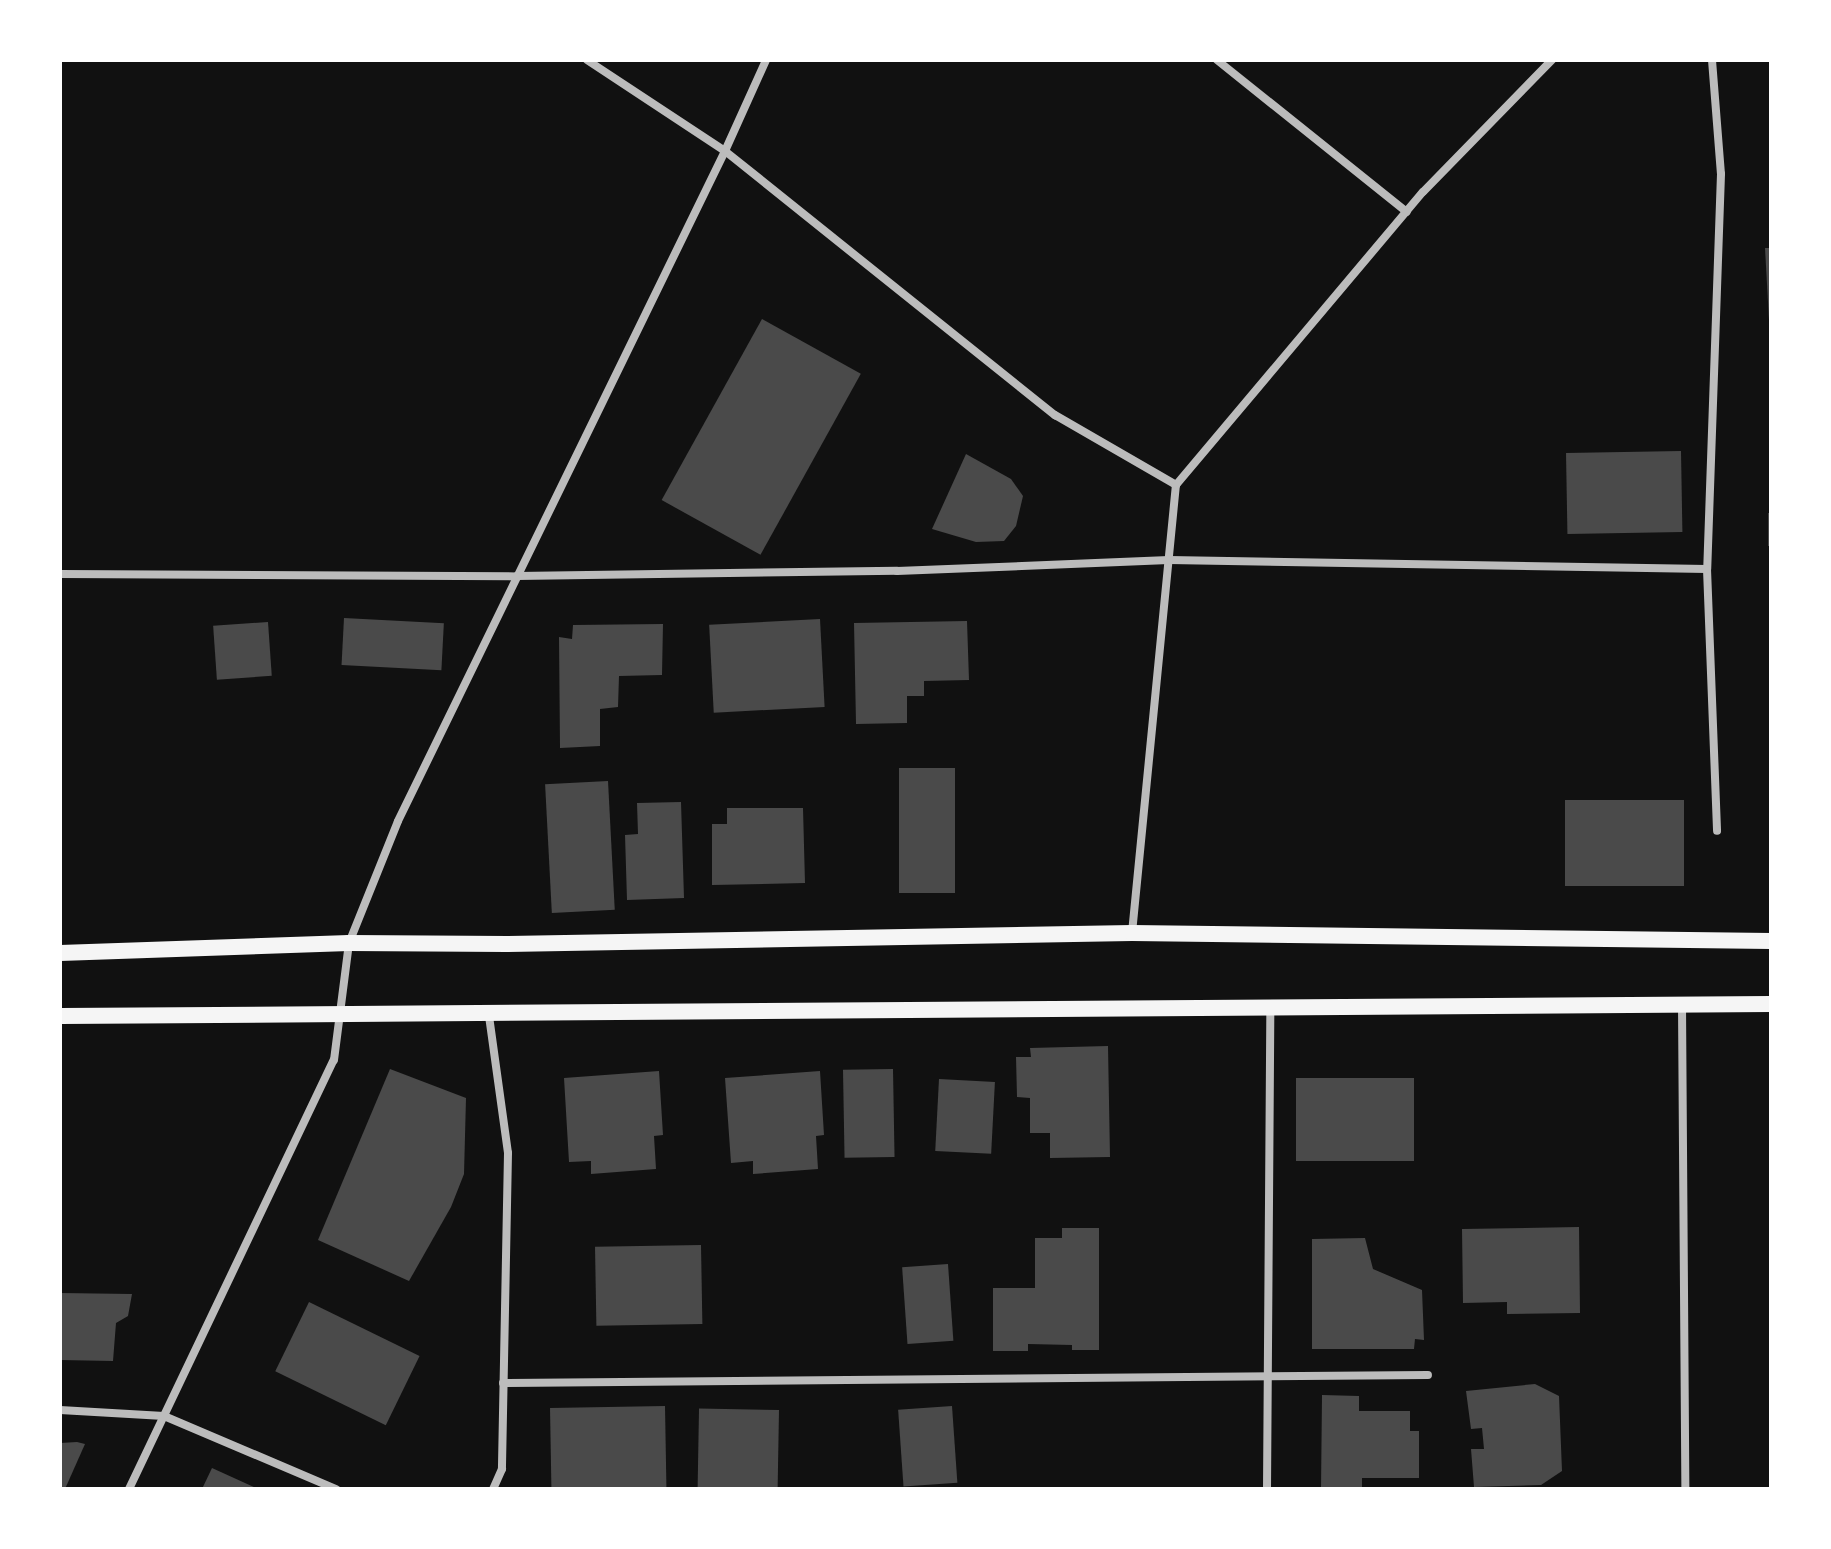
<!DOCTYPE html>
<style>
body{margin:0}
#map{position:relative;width:1831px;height:1549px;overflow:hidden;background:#111;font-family:Arial,sans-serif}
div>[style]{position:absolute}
.building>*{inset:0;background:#4a4a4a;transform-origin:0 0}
.minor>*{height:8px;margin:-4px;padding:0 4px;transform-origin:4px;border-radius:4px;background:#bcbcbc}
.secondary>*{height:16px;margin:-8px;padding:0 8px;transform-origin:8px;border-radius:8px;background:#f5f5f5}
span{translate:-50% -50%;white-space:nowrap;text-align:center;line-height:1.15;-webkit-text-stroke:6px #fff;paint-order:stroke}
.frame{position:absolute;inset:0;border:62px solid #fff;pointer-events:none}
</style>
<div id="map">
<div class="building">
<div style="clip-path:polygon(1765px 248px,1771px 248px,1771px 320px,1769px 320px)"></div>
<div style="left:762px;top:319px;width:113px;height:207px;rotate:29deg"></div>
<div style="left:1681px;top:451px;width:81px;height:115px;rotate:89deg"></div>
<div style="clip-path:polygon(966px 454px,1011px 479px,1023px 496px,1016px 526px,1004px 541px,976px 542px,932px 529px)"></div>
<div style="left:1768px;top:513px;width:3px;height:33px"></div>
<div style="left:344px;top:618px;width:100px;height:47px;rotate:3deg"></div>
<div style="left:820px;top:619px;width:88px;height:111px;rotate:87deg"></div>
<div style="clip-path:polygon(967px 621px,969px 680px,924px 681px,924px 696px,907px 696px,907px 723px,856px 724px,854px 623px)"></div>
<div style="left:268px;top:622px;width:54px;height:55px;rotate:86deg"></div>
<div style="clip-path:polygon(663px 624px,662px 675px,619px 676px,618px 707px,600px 709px,600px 746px,560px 748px,559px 637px,572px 639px,573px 625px)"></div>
<div style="left:899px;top:768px;width:56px;height:125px"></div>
<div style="left:608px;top:781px;width:129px;height:63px;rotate:87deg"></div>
<div style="left:1565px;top:800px;width:119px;height:86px"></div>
<div style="clip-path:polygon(681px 802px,684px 898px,627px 900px,625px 835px,638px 834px,637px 803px)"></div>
<div style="clip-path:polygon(727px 808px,803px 808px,805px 883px,712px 885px,712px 824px,727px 824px)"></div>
<div style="clip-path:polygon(1108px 1046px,1110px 1157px,1050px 1158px,1050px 1133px,1030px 1133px,1030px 1098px,1017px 1097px,1016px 1057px,1031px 1057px,1030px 1048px)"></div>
<div style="clip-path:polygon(390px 1069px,466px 1098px,464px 1174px,451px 1207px,409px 1281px,318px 1240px)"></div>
<div style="left:893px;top:1069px;width:88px;height:50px;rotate:89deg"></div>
<div style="clip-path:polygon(659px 1071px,663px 1135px,654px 1136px,656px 1169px,591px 1174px,591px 1161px,569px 1162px,564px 1078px)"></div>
<div style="clip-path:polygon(820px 1071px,824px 1135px,816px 1136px,818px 1169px,753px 1174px,753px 1161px,731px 1163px,725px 1078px)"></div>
<div style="left:1296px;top:1078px;width:118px;height:83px"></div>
<div style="left:939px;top:1079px;width:56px;height:72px;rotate:3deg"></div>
<div style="clip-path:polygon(1579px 1227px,1580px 1313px,1507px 1314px,1507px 1302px,1463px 1303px,1462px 1229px)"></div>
<div style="clip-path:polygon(1062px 1228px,1099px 1228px,1099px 1350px,1072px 1350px,1072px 1345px,1028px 1344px,1028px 1351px,993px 1351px,993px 1288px,1035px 1288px,1035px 1238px,1062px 1238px)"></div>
<div style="clip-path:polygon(1365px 1238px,1373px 1269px,1422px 1290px,1424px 1340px,1415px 1339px,1414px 1349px,1312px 1349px,1312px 1239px)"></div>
<div style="left:701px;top:1245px;width:79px;height:106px;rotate:89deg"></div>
<div style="left:948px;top:1264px;width:77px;height:46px;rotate:86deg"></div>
<div style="clip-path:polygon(60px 1293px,132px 1294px,128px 1316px,116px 1323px,113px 1361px,60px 1360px)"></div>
<div style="left:309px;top:1302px;width:123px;height:77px;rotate:26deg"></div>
<div style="clip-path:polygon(1535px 1384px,1559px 1396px,1562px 1471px,1541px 1485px,1474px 1487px,1471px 1449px,1484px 1449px,1482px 1428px,1471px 1429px,1466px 1391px)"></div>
<div style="clip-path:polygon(1322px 1395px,1359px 1396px,1359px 1411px,1410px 1411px,1410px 1431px,1419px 1431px,1419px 1478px,1362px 1478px,1362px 1489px,1321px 1489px)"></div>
<div style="left:665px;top:1406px;width:83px;height:115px;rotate:89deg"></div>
<div style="left:952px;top:1406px;width:77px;height:54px;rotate:86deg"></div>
<div style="left:779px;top:1410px;width:79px;height:80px;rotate:91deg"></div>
<div style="clip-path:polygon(77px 1442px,85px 1444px,65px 1489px,60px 1489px,60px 1443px)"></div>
<div style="clip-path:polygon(212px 1468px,258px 1489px,202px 1489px)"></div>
</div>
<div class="minor">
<div style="left:587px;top:60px;width:165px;rotate:33.4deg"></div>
<div style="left:725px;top:151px;width:423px;rotate:38.7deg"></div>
<div style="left:1055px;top:415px;width:140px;rotate:30deg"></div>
<div style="left:1217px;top:60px;width:243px;rotate:38.7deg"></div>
<div style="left:1712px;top:60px;width:114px;rotate:85.5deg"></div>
<div style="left:1721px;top:174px;width:395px;rotate:92deg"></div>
<div style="left:1707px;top:569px;width:262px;rotate:87.8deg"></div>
<div style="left:60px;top:574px;width:457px;rotate:0.3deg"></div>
<div style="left:517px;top:576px;width:380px;rotate:-0.8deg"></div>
<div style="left:897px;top:571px;width:272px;rotate:-2.3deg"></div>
<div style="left:1169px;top:560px;width:538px;rotate:0.96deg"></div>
<div style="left:1132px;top:933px;width:450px;rotate:-84.4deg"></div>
<div style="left:1176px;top:485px;width:383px;rotate:-49.9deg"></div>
<div style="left:1423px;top:192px;width:185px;rotate:-45.7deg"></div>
<div style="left:1682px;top:1005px;width:484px;rotate:89.6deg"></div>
<div style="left:489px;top:1016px;width:138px;rotate:82.1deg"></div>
<div style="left:508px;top:1153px;width:316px;rotate:91.1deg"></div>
<div style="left:502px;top:1469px;width:22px;rotate:114deg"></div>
<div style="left:503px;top:1383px;width:925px;rotate:-0.5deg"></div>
<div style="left:60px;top:1410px;width:104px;rotate:3.3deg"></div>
<div style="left:164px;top:1416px;width:187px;rotate:23deg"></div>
<div style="left:129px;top:1489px;width:475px;rotate:-64.5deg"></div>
<div style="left:334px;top:1060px;width:118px;rotate:-82.7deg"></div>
<div style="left:349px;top:943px;width:131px;rotate:-68.1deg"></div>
<div style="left:398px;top:821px;width:746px;rotate:-63.98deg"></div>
<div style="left:725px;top:151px;width:100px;rotate:-65.7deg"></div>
<div style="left:1267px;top:1489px;width:479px;rotate:-89.6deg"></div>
</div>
<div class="secondary">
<div style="left:60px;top:953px;width:289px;rotate:-2deg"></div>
<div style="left:349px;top:943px;width:158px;rotate:0.4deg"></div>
<div style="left:507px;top:944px;width:625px;rotate:-1.01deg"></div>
<div style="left:1132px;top:933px;width:639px;rotate:0.72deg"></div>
<div style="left:60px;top:1016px;width:1711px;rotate:-0.4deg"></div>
</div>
<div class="frame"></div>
</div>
